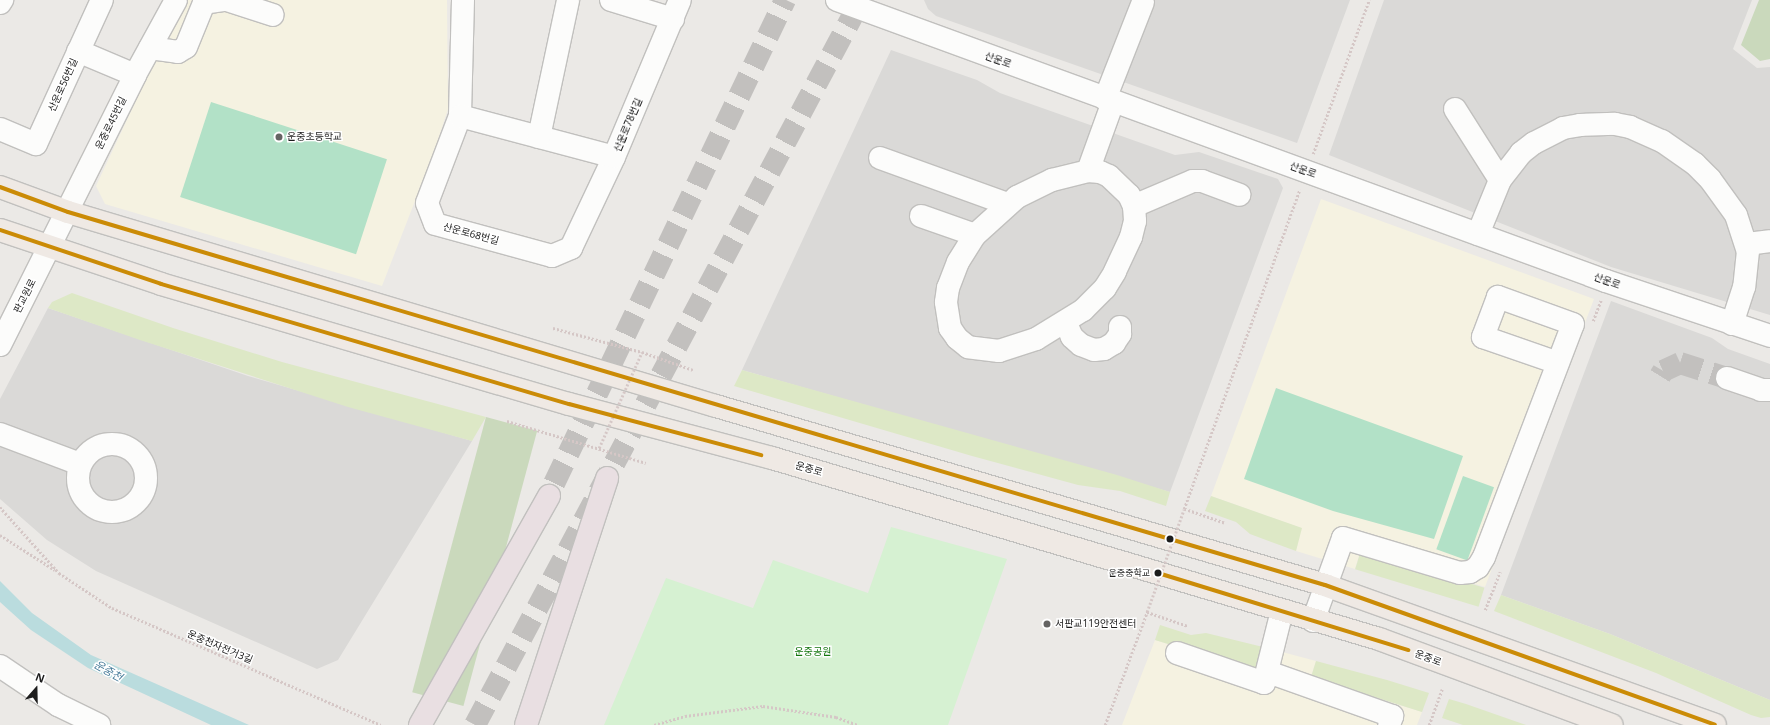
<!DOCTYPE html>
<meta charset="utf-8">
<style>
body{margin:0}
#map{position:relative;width:1770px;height:725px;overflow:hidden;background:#ebe9e6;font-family:"Noto Sans","Noto Sans KR",sans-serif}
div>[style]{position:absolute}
.residential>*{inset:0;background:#dad9d7}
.education>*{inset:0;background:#f5f2e1}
.grass>*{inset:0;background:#dde8c6;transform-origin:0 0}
.forest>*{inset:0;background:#cad9bc;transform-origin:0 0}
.park>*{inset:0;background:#d6f1d2}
.pitch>*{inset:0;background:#b2e1c7;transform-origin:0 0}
.water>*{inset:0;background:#badcde}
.minor-tunnel>*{height:22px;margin-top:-11px;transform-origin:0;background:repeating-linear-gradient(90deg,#c2c0be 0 22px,transparent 0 33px)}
.highway-tunnel>*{height:22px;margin-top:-11px;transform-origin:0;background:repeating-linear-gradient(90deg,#c2c0be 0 22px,transparent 0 33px)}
.path>*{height:2.5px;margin-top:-1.25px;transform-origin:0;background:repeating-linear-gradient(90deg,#d5c7c6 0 2px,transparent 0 4px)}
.roads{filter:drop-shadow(1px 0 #c1c0be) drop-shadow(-1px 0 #c1c0be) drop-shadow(0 1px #c1c0be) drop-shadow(0 -1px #c1c0be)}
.minor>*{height:22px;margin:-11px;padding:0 11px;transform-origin:11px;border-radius:11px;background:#fcfcfb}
.minor>.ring{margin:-11px;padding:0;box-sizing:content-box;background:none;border:22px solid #fcfcfb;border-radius:50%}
.major>*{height:22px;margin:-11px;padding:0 11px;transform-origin:11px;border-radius:11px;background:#efe9e4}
.highway>*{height:22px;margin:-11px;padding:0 11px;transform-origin:11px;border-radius:11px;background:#e9dfe2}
.path-bridge>*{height:2.5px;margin-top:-1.25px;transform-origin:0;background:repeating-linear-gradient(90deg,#d5c7c6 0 2px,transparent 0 4px)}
.bus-1>*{height:4px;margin:-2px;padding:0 2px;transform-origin:2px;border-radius:2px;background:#cb8b06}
.dots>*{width:11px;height:11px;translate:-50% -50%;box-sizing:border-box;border:2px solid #fff;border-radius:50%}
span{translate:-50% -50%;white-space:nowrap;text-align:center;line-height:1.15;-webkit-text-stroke:3px #fff;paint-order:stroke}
.bus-label{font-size:9px;color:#1d1d1d}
.right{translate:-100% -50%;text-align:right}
.street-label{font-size:10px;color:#1d1d1d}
.poi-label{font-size:10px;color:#1d1d1d}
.left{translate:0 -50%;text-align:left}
.park-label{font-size:10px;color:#15770f}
.water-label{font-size:11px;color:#487c9a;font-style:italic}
.north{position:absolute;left:16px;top:669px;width:40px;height:40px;-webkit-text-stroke:3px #fff;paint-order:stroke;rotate:20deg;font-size:11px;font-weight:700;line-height:16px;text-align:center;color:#1d1d1d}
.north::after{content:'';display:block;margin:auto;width:14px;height:18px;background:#1d1d1d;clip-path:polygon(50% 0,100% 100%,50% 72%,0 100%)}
</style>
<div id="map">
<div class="residential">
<div style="clip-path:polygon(924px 0,1350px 0,1297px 143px,936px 16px,928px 9px)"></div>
<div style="clip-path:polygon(1384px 0,1752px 0,1733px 49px,1757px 68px,1770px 67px,1770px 315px,1611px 267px,1329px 155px)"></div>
<div style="clip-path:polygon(891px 50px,977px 80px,1000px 93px,1175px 155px,1199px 152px,1278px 179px,1283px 188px,1170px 492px,742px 370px)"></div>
<div style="clip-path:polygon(1611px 301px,1712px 338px,1728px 349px,1770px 364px,1770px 700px,1610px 634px,1501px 595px)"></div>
<div style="clip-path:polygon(48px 308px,248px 376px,472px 441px,338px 660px,317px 669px,96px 571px,47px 540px,0 499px,0 399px)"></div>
</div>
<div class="education">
<div style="clip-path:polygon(183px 0,447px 0,448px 109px,434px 152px,382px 286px,105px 204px,96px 186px)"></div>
<div style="clip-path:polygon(1321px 199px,1594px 299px,1485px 587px,1361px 550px,1355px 569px,1296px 551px,1301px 528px,1211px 496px)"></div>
<div style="clip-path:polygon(1155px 640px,1255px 670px,1263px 647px,1316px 661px,1311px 677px,1422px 712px,1417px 725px,1122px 725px)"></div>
</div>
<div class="grass">
<div style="clip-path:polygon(72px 293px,173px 328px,282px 362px,486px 417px,472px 441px,348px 407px,140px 340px,48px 308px,52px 302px)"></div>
<div style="clip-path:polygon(742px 370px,1117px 475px,1170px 492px,1166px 506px,1120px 491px,1078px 485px,972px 456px,734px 386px)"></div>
<div style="clip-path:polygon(1211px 496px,1302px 528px,1296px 551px,1250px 534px,1236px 522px,1205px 511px)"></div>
<div style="left:1361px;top:550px;width:129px;height:20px;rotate:17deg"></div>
<div style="clip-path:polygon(1501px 595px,1610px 634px,1770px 700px,1770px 717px,1761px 718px,1751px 715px,1656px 673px,1494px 611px)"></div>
<div style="clip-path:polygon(1160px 625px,1191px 635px,1206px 633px,1263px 647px,1255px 671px,1155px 640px)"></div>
<div style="clip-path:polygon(1316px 661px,1387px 680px,1429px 693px,1422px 712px,1311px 677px)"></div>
<div style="clip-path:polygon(1449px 699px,1466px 704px,1526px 725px,1463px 725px,1442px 718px)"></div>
</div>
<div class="forest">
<div style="clip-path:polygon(1759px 0,1770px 0,1770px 59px,1760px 61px,1741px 45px)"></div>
<div style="left:486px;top:417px;width:53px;height:285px;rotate:15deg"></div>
</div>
<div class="park">
<div style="clip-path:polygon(891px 527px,1007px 559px,948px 725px,604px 725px,666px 578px,753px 608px,773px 560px,868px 593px)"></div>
</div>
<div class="pitch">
<div style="left:211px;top:102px;width:185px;height:100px;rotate:18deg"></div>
<div style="clip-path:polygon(1276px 388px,1463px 456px,1434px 539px,1333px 511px,1244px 479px)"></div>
<div style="left:1463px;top:476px;width:33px;height:78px;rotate:20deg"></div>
</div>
<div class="water">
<div style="clip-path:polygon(0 581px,32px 613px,91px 655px,249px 725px,211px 725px,88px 668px,31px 630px,11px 612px,0 602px)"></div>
</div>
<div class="minor-tunnel">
<div style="left:1660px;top:376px;width:6px;rotate:-59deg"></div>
<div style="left:1663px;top:371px;width:19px;rotate:-25deg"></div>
<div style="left:1680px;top:363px;width:49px;rotate:17.7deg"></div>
</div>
<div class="highway-tunnel">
<div style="left:540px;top:513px;width:569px;rotate:-64.47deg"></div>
<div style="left:475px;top:725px;width:821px;rotate:-61.97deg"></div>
</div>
<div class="path">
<div style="left:1313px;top:154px;width:164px;rotate:-70deg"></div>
<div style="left:1593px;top:321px;width:22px;rotate:-69deg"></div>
<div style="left:553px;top:328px;width:92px;rotate:15.1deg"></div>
<div style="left:642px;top:352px;width:54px;rotate:19.4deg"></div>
<div style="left:507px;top:421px;width:145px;rotate:16.8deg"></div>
<div style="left:0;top:507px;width:89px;rotate:48.2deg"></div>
<div style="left:59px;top:573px;width:64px;rotate:33.4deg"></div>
<div style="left:112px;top:608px;width:293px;rotate:23.5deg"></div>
<div style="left:1224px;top:523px;width:42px;rotate:-160.7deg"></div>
<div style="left:1184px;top:509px;width:340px;rotate:-70.1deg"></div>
<div style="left:0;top:535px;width:65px;rotate:32.5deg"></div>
<div style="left:1485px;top:610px;width:41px;rotate:-68.5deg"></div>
<div style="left:654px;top:725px;width:32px;rotate:-16deg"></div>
<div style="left:685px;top:716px;width:79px;rotate:-7.3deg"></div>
<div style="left:763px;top:706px;width:74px;rotate:8.6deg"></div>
<div style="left:836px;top:717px;width:23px;rotate:20deg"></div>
<div style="left:1105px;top:725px;width:121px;rotate:-69.6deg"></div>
<div style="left:1147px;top:612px;width:43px;rotate:18.9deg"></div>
<div style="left:1429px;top:725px;width:38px;rotate:-70deg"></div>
</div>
<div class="roads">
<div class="minor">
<div style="left:227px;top:0;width:48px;rotate:18.1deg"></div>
<div style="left:463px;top:0;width:116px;rotate:91.5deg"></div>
<div style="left:460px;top:116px;width:93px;rotate:110.8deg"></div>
<div style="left:427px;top:203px;width:22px;rotate:69deg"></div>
<div style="left:435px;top:224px;width:121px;rotate:15.3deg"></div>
<div style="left:552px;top:256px;width:21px;rotate:-23deg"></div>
<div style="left:571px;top:248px;width:101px;rotate:-64.7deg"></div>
<div style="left:614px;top:157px;width:170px;rotate:-67.2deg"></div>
<div style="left:611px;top:0;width:65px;rotate:17deg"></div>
<div style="left:837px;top:0;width:819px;rotate:20.07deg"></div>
<div style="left:1606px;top:281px;width:173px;rotate:18.5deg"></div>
<div style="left:0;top:3px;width:4px;rotate:-56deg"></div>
<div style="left:150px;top:48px;width:28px;rotate:8deg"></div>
<div style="left:178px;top:52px;width:9px;rotate:-32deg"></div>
<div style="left:186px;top:47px;width:48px;rotate:-67.8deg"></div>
<div style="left:204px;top:3px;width:19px;rotate:-9deg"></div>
<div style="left:78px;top:51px;width:62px;rotate:22.8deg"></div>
<div style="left:1105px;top:99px;width:104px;rotate:-68.6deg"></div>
<div style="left:1455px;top:109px;width:84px;rotate:57.6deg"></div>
<div style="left:460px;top:116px;width:159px;rotate:14.9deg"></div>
<div style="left:0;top:129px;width:39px;rotate:23deg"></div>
<div style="left:36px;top:144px;width:158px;rotate:-65.4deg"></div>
<div style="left:539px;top:137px;width:140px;rotate:-78deg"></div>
<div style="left:880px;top:158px;width:135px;rotate:19.9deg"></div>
<div style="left:1088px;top:171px;width:12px;rotate:5deg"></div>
<div style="left:1100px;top:172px;width:10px;rotate:24deg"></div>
<div style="left:1109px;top:176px;width:28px;rotate:44deg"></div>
<div style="left:1129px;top:195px;width:12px;rotate:66deg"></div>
<div style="left:1134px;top:206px;width:15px;rotate:86deg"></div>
<div style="left:1135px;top:221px;width:16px;rotate:104deg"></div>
<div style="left:1131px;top:237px;width:38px;rotate:115deg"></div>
<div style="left:1115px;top:272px;width:19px;rotate:122deg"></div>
<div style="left:1105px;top:288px;width:31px;rotate:135deg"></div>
<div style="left:1083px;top:310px;width:55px;rotate:148.3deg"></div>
<div style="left:1036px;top:339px;width:39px;rotate:162deg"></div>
<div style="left:999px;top:351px;width:31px;rotate:-173deg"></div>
<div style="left:968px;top:347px;width:14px;rotate:-141deg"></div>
<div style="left:957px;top:338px;width:12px;rotate:-125deg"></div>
<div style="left:950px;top:328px;width:26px;rotate:-99deg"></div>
<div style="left:946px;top:302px;width:14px;rotate:-82deg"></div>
<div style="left:948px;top:288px;width:28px;rotate:-69deg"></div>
<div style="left:958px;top:262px;width:32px;rotate:-58deg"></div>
<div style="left:975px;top:235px;width:57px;rotate:-42.1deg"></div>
<div style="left:1017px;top:197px;width:39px;rotate:-26deg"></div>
<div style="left:1052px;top:180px;width:37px;rotate:-14deg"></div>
<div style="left:1088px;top:171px;width:73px;rotate:-70.1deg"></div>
<div style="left:1134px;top:206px;width:64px;rotate:-23deg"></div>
<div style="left:1193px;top:181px;width:9px"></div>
<div style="left:1202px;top:181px;width:40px;rotate:20.2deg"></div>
<div style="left:921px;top:216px;width:57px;rotate:19.4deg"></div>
<div style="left:1478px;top:234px;width:58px;rotate:-67.8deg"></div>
<div style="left:1500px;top:180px;width:34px;rotate:-52deg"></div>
<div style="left:1521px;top:153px;width:16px;rotate:-38deg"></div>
<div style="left:1534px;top:143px;width:33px;rotate:-27deg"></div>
<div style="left:1563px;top:128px;width:17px;rotate:-10deg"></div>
<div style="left:1580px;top:125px;width:35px;rotate:-2deg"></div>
<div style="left:1615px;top:124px;width:15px;rotate:11deg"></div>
<div style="left:1630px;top:127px;width:35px;rotate:24deg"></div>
<div style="left:1662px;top:141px;width:40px;rotate:34.9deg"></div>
<div style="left:1695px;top:164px;width:21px;rotate:45deg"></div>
<div style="left:1710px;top:179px;width:44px;rotate:54.2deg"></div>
<div style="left:1736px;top:215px;width:38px;rotate:72deg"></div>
<div style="left:1748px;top:251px;width:36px;rotate:96deg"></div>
<div style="left:1744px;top:287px;width:39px;rotate:108deg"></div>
<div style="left:1747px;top:244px;width:23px;rotate:-7deg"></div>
<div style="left:1066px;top:323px;width:15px;rotate:67deg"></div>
<div style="left:1072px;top:337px;width:12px;rotate:42deg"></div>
<div style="left:1081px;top:345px;width:14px;rotate:21deg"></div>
<div style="left:1094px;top:350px;width:10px;rotate:-6deg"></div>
<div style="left:1104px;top:349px;width:12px;rotate:-31deg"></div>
<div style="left:1114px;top:343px;width:11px;rotate:-56deg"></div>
<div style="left:1120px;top:334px;width:7px;rotate:-90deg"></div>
<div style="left:0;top:345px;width:302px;rotate:-63.4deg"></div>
<div style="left:135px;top:75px;width:85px;rotate:-61.3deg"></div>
<div style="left:1727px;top:378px;width:36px;rotate:19deg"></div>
<div style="left:1761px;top:390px;width:9px"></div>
<div style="left:0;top:434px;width:85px;rotate:20.6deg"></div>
<div class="ring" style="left:78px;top:444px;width:46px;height:46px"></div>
<div style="left:1313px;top:621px;width:88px;rotate:-70.1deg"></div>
<div style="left:1343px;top:538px;width:122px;rotate:16.7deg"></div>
<div style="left:1460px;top:573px;width:10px;rotate:-6deg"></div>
<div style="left:1470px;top:572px;width:9px;rotate:-32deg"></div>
<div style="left:1478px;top:567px;width:12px;rotate:-59deg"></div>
<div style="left:1484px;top:557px;width:249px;rotate:-69.1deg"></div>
<div style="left:1573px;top:324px;width:80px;rotate:-160.2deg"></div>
<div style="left:1498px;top:297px;width:43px;rotate:110.6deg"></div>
<div style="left:1483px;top:337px;width:79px;rotate:19.1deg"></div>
<div style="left:1177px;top:653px;width:92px;rotate:19deg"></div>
<div style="left:1264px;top:683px;width:74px;rotate:-76deg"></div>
<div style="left:0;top:666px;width:70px;rotate:33.9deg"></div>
<div style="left:58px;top:705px;width:46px;rotate:26deg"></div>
<div style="left:1268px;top:672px;width:132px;rotate:19.5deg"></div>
<div style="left:1392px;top:716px;width:9px;rotate:108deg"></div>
</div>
<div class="major">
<div style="left:0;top:187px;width:72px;rotate:20.2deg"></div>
<div style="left:68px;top:212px;width:676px;rotate:16.67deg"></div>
<div style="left:716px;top:406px;width:635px;rotate:16.38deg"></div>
<div style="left:1325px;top:585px;width:414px;rotate:19.7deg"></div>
<div style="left:0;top:230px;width:170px;rotate:18.5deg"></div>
<div style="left:161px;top:284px;width:425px;rotate:16.4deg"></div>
<div style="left:569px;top:404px;width:210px;rotate:14.9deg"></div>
<div style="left:772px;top:458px;width:633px;rotate:16.6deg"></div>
<div style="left:1379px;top:639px;width:248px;rotate:20.3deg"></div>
</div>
<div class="highway">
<div style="left:420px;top:725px;width:263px;rotate:-60.6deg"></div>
<div style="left:526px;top:725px;width:260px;rotate:-71.8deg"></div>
</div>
</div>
<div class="path-bridge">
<div style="left:599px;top:448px;width:105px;rotate:-65.9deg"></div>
<div style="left:1147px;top:612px;width:109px;rotate:-70.2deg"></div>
</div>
<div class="bus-1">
<div style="left:0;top:187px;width:72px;rotate:20.2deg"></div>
<div style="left:68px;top:212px;width:1311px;rotate:16.53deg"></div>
<div style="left:1325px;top:585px;width:414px;rotate:19.7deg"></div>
<div style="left:0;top:230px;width:170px;rotate:18.5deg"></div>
<div style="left:161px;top:284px;width:425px;rotate:16.4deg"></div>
<div style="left:569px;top:404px;width:199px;rotate:14.9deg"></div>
<div style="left:1158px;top:573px;width:262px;rotate:17.1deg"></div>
</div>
<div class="dots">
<div style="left:279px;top:137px;background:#656463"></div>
<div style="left:1170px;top:539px;background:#1d1d1d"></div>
<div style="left:1158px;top:573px;background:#1d1d1d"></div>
<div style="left:1047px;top:624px;background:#656463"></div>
</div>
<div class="bus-label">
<span class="right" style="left:1150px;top:573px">운중중학교</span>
</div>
<div class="street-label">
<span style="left:998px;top:60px;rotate:20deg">산운로</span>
<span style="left:63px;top:85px;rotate:-66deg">산운로56번길</span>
<span style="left:111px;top:123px;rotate:-64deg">운중로45번길</span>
<span style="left:628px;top:125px;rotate:-67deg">산운로78번길</span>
<span style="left:1303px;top:170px;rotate:20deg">산운로</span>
<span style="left:471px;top:234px;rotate:15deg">산운로68번길</span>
<span style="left:1607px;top:281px;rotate:20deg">산운로</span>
<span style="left:25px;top:296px;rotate:-63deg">판교원로</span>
<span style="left:809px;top:469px;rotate:16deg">운중로</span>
<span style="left:220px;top:647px;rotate:23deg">운중천자전거3길</span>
<span style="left:1428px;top:658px;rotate:20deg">운중로</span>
</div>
<div class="poi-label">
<span class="left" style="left:287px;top:137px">운중초등학교</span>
<span class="left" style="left:1055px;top:624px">서판교119안전센터</span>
</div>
<div class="park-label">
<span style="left:813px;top:652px">운중공원</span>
</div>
<div class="water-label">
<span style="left:108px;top:671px;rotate:29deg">운중천</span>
</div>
<div class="north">N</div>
</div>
